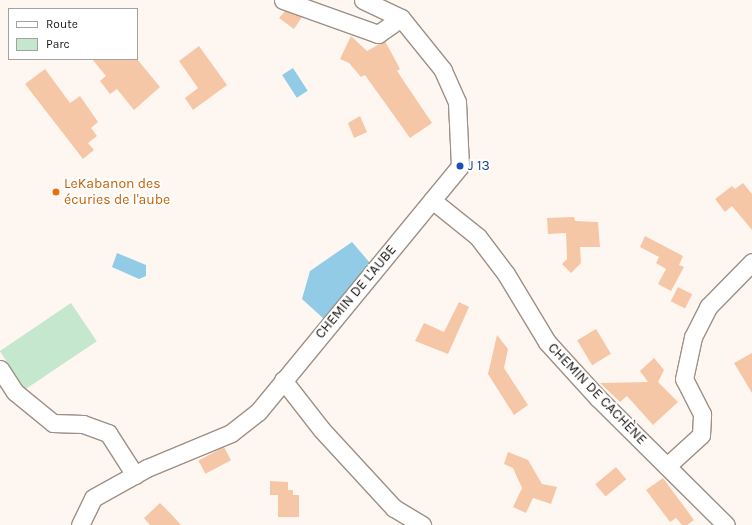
<!DOCTYPE html>
<meta charset="utf-8">
<style>
body{margin:0}
#map{position:relative;width:752px;height:525px;overflow:hidden;background:#fef6f0;font-family:Karla,sans-serif}
div>[style]{position:absolute}
.green>*{inset:0;background:#c4e7cd;transform-origin:0 0}
.water>*{inset:0;background:#92cbe5;transform-origin:0 0}
.building>*{inset:0;background:#f6c7a7;transform-origin:0 0}
.roads{filter:drop-shadow(1px 0 #9d9087) drop-shadow(-1px 0 #9d9087) drop-shadow(0 1px #9d9087) drop-shadow(0 -1px #9d9087)}
.minor>*{height:17px;margin:-8.5px;padding:0 8.5px;transform-origin:8.5px;border-radius:8.5px;background:#fff}
.dots>*{width:11px;height:11px;translate:-50% -50%;box-sizing:border-box;border:2px solid #fff;border-radius:50%}
span{translate:-50% -50%;white-space:nowrap;text-align:center;line-height:1.15;-webkit-text-stroke:4px #fff;paint-order:stroke}
.transit-label{font-size:14px;color:#164399}
.left{translate:0 -50%;text-align:left}
.food-label{font-size:14px;color:#c56008}
.street-label{font-size:14px;color:#1b1613}
.legend{position:absolute;left:8px;top:8px;width:130px;height:52px;box-sizing:border-box;background:#fff;border:1px solid #a4a2a1;margin:0;padding:5px 7px;list-style:none;font-size:12px;color:#1b1613}
.legend li{display:flex;align-items:center;gap:8px;height:20px}
.legend b{width:20px;border:1px solid #a4a2a1}
</style>
<div id="map">
<div class="green">
<div style="left:71px;top:303px;width:46px;height:86px;rotate:56deg"></div>
</div>
<div class="water">
<div style="left:293px;top:68px;width:27px;height:13px;rotate:57deg"></div>
<div style="clip-path:polygon(352px 242px,370px 263px,324px 319px,302px 299px,310px 271px)"></div>
<div style="clip-path:polygon(117px 253px,146px 265px,146px 276px,139px 279px,112px 267px)"></div>
</div>
<div class="building">
<div style="clip-path:polygon(285px 11px,302px 17px,294px 29px,279px 18px)"></div>
<div style="clip-path:polygon(351px 36px,367px 51px,385px 41px,400px 69px,397px 71px,432px 123px,410px 138px,365px 75px,361px 77px,349px 63px,340px 59px)"></div>
<div style="clip-path:polygon(199px 46px,227px 85px,193px 110px,185px 98px,198px 88px,179px 61px)"></div>
<div style="clip-path:polygon(92px 59px,137px 59px,160px 87px,134px 110px,117px 89px,110px 94px,100px 81px,106px 76px)"></div>
<div style="clip-path:polygon(45px 69px,70px 103px,80px 96px,98px 122px,91px 128px,97px 136px,88px 143px,94px 150px,83px 159px,25px 84px)"></div>
<div style="clip-path:polygon(360px 116px,367px 132px,354px 138px,348px 123px)"></div>
<div style="clip-path:polygon(743px 183px,752px 194px,752px 230px,732px 206px,725px 212px,715px 199px,732px 186px,735px 189px)"></div>
<div style="clip-path:polygon(574px 217px,575px 221px,598px 222px,600px 247px,580px 247px,581px 263px,571px 273px,562px 264px,567px 259px,566px 233px,548px 234px,547px 218px)"></div>
<div style="clip-path:polygon(645px 236px,683px 256px,679px 265px,684px 267px,671px 291px,658px 284px,666px 269px,656px 263px,659px 257px,640px 247px)"></div>
<div style="left:678px;top:287px;width:16px;height:16px;rotate:27deg"></div>
<div style="clip-path:polygon(459px 302px,469px 307px,448px 354px,415px 341px,424px 323px,444px 332px)"></div>
<div style="left:596px;top:329px;width:29px;height:22px;rotate:59deg"></div>
<div style="clip-path:polygon(497px 335px,508px 349px,504px 368px,528px 405px,514px 415px,488px 374px)"></div>
<div style="clip-path:polygon(752px 353px,752px 393px,734px 363px)"></div>
<div style="clip-path:polygon(654px 358px,664px 370px,658px 382px,678px 402px,653px 425px,627px 396px,620px 402px,600px 383px,648px 382px,640px 371px)"></div>
<div style="left:224px;top:447px;width:15px;height:29px;rotate:62deg"></div>
<div style="clip-path:polygon(508px 452px,528px 460px,542px 484px,557px 487px,551px 504px,533px 498px,526px 513px,513px 507px,522px 488px,513px 468px,504px 464px)"></div>
<div style="left:616px;top:467px;width:16px;height:27px;rotate:50deg"></div>
<div style="clip-path:polygon(663px 478px,694px 520px,687px 525px,682px 525px,676px 518px,670px 522px,646px 490px)"></div>
<div style="clip-path:polygon(270px 481px,288px 482px,288px 490px,293px 490px,293px 495px,299px 495px,299px 517px,278px 517px,278px 495px,270px 495px)"></div>
<div style="clip-path:polygon(160px 503px,171px 514px,181px 525px,150px 525px,144px 518px)"></div>
</div>
<div class="roads">
<div class="minor">
<div style="left:283px;top:0;width:101px;rotate:19.7deg"></div>
<div style="left:378px;top:34px;width:28px;rotate:-35deg"></div>
<div style="left:432px;top:200px;width:59px;rotate:38.8deg"></div>
<div style="left:478px;top:237px;width:46px;rotate:52.9deg"></div>
<div style="left:506px;top:274px;width:79px;rotate:58.9deg"></div>
<div style="left:547px;top:342px;width:76px;rotate:47.7deg"></div>
<div style="left:598px;top:398px;width:180px;rotate:44.8deg"></div>
<div style="left:0;top:369px;width:27px;rotate:57deg"></div>
<div style="left:15px;top:392px;width:49px;rotate:39.2deg"></div>
<div style="left:53px;top:423px;width:30px;rotate:2deg"></div>
<div style="left:83px;top:424px;width:27px;rotate:20deg"></div>
<div style="left:108px;top:433px;width:50px;rotate:57.3deg"></div>
<div style="left:283px;top:380px;width:63px;rotate:52deg"></div>
<div style="left:322px;top:430px;width:106px;rotate:47.3deg"></div>
<div style="left:394px;top:508px;width:33px;rotate:31deg"></div>
<div style="left:667px;top:466px;width:46px;rotate:-42.4deg"></div>
<div style="left:701px;top:435px;width:21px;rotate:-87deg"></div>
<div style="left:702px;top:414px;width:39px;rotate:-117deg"></div>
<div style="left:684px;top:379px;width:43px;rotate:-77.9deg"></div>
<div style="left:693px;top:337px;width:34px;rotate:-63deg"></div>
<div style="left:708px;top:307px;width:63px;rotate:-45.6deg"></div>
<div style="left:80px;top:525px;width:30px;rotate:-64deg"></div>
<div style="left:93px;top:498px;width:62px;rotate:-29.1deg"></div>
<div style="left:147px;top:468px;width:91px;rotate:-22.6deg"></div>
<div style="left:231px;top:433px;width:34px;rotate:-38deg"></div>
<div style="left:258px;top:412px;width:318px;rotate:-50.6deg"></div>
<div style="left:460px;top:166px;width:64px;rotate:-92.7deg"></div>
<div style="left:457px;top:102px;width:35px;rotate:-114deg"></div>
<div style="left:443px;top:70px;width:67px;rotate:-128.9deg"></div>
<div style="left:401px;top:18px;width:42px;rotate:-154.7deg"></div>
</div>
</div>
<div class="dots">
<div style="left:460px;top:166px;background:#1a4fb4"></div>
<div style="left:56px;top:192px;background:#e8710a"></div>
</div>
<div class="transit-label">
<span class="left" style="left:468px;top:166px">J 13</span>
</div>
<div class="food-label">
<span class="left" style="left:64px;top:192px">LeKabanon des<br>écuries de l'aube</span>
</div>
<div class="street-label">
<span style="left:356px;top:292px;rotate:-50deg">CHEMIN DE L'AUBE</span>
<span style="left:597px;top:394px;rotate:46deg">CHEMIN DE CACHÈNE</span>
</div>
<ul class="legend">
<li><b style="height:5px;background:#fff"></b>Route</li>
<li><b style="height:11px;background:#c4e7cd"></b>Parc</li>
</ul>
</div>
